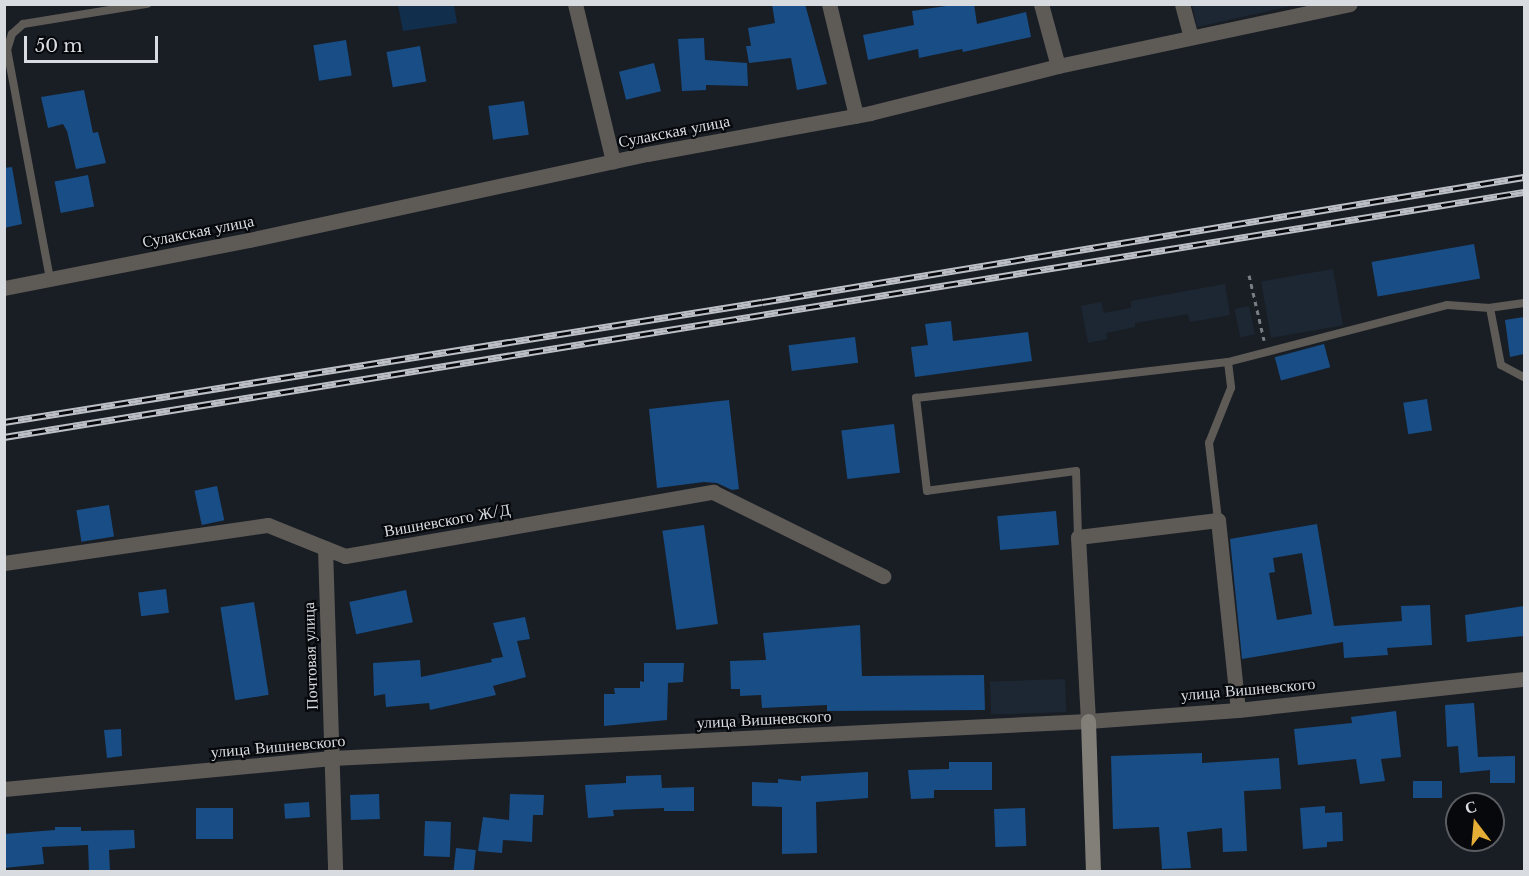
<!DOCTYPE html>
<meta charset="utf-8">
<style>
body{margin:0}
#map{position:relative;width:1529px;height:876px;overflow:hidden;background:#191e25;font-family:"Libre Baskerville",serif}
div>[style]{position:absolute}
.built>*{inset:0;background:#1d2733;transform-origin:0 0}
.green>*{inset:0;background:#122e4d}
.building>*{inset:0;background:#184d86;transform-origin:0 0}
.path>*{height:3px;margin-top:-1.5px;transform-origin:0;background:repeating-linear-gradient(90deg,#7a7f85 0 4.5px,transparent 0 9px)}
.lane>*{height:8px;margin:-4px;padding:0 4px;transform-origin:4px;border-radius:4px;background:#5e5b57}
.street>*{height:15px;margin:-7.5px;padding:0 7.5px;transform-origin:7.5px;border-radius:7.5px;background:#5e5b57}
.secondary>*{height:15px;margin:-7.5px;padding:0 7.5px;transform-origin:7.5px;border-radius:7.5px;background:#827e78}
.rail>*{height:7px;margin-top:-3.5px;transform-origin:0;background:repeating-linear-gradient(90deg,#06080b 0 14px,#bcc0c6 0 28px);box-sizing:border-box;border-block:2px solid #bcc0c6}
span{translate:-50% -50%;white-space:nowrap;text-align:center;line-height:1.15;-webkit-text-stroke:4.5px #06080b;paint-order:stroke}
.street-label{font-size:16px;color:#d8dce1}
.frame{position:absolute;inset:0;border:6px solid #d8dce1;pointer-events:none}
.north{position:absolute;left:1445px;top:792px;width:60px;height:60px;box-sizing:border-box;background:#06080b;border:2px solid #5a5d61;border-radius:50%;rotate:344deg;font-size:16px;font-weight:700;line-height:24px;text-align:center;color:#d8dce1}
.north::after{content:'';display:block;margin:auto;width:21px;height:27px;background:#e4ad35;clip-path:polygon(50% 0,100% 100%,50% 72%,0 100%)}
.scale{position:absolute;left:24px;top:36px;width:134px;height:27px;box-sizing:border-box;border:3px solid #d8dce1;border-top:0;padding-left:8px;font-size:18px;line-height:21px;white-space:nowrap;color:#d8dce1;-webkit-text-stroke:4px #06080b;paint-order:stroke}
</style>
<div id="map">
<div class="built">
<div style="clip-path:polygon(1192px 4px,1295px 4px,1295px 5px,1197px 27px)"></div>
<div style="left:1333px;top:269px;width:57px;height:73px;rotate:80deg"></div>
<div style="clip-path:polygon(1225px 284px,1230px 315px,1190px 322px,1188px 314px,1135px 323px,1135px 327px,1106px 333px,1107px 339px,1088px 343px,1081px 306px,1101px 302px,1104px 313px,1131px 308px,1131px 301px)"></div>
<div style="left:1249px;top:306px;width:29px;height:15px;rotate:78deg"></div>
<div style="left:1065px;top:679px;width:33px;height:75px;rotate:88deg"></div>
</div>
<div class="green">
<div style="clip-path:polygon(398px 5px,454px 5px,457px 23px,403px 31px)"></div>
</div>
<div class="building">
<div style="clip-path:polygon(772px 4px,805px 4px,827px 84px,797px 90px,791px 58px,749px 63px,746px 46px,751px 46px,748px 28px,775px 23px)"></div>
<div style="clip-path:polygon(960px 4px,974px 4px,977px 24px,1026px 12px,1031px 37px,963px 52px,962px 49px,919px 58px,918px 49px,868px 60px,863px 35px,914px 25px,912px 11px)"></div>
<div style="clip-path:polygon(704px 38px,705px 60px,747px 63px,748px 86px,706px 85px,706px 90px,682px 91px,678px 39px)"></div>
<div style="left:346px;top:40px;width:36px;height:33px;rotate:81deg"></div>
<div style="left:420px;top:46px;width:36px;height:34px;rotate:80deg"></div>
<div style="left:654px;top:63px;width:29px;height:36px;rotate:76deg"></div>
<div style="clip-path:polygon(84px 90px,93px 133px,98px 132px,106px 163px,76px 169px,67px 131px,63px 124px,48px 128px,41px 97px)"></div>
<div style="left:524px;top:101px;width:34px;height:36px;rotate:82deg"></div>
<div style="clip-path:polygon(12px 167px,22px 224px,4px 228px,4px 168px)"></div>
<div style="left:88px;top:175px;width:32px;height:34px;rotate:79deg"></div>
<div style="left:1474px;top:244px;width:35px;height:104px;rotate:80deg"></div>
<div style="clip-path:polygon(1524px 317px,1524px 354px,1510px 357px,1505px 320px)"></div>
<div style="clip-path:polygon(951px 321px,953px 341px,1028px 332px,1032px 361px,915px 377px,911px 347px,928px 345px,925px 324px)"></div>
<div style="left:855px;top:337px;width:26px;height:67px;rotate:83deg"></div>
<div style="left:1324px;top:344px;width:24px;height:51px;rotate:75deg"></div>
<div style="left:1427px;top:399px;width:32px;height:24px;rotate:81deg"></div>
<div style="clip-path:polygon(729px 400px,739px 489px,732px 490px,717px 483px,704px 482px,657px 488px,649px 409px)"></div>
<div style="left:894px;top:424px;width:49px;height:53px;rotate:83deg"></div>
<div style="left:217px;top:486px;width:35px;height:23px;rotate:78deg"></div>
<div style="left:109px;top:505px;width:32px;height:33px;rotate:81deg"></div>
<div style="left:1056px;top:511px;width:34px;height:59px;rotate:85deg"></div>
<div style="clip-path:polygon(evenodd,1317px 524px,1334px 626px,1402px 621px,1401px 606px,1430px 605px,1432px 645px,1387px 648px,1388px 655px,1344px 658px,1343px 642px,1242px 659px,1230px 539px,1317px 524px,1302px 553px,1312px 614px,1277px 620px,1269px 573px,1275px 572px,1273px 558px,1302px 553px)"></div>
<div style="left:704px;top:525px;width:100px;height:42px;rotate:82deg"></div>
<div style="left:166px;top:589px;width:24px;height:28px;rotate:83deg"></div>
<div style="left:406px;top:590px;width:33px;height:58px;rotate:78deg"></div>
<div style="left:254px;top:602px;width:94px;height:34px;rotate:81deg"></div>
<div style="clip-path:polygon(1524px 606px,1524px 636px,1467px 642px,1465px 615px)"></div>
<div style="clip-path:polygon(525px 617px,530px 639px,517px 641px,526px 677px,493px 686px,496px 695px,430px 710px,429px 703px,386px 707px,385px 694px,374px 696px,373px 663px,420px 660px,421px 677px,492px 662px,491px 659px,503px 657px,493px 623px)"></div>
<div style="clip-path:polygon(860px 625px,862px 676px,984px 675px,985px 710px,827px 711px,827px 705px,762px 708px,761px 695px,740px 696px,740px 689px,731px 689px,730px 661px,766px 660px,763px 633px)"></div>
<div style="clip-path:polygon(644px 663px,684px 663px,683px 682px,668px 683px,667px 720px,604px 726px,604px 694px,615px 694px,614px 688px,640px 688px,640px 681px,644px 682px)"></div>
<div style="clip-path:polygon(1474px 703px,1478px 757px,1515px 756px,1515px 783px,1490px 783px,1490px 770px,1460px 773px,1458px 746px,1447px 747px,1445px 705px)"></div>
<div style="clip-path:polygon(1396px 711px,1401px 757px,1381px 759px,1385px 781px,1360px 784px,1356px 759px,1298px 765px,1294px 729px,1352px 723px,1351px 717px)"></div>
<div style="clip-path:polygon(121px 729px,122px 756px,107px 758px,104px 730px)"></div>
<div style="clip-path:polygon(1202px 753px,1202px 763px,1279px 758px,1281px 789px,1244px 791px,1247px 851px,1223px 852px,1222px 828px,1187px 832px,1191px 868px,1162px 869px,1159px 827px,1113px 829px,1111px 756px)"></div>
<div style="clip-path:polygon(949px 762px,992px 762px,992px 790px,934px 790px,934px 798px,911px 799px,908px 770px,949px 769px)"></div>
<div style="clip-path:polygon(868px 772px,868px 798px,816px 802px,817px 853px,782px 854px,782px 807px,752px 806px,752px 782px,778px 783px,778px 779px,801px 781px,801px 776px)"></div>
<div style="clip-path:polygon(661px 775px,662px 788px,694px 787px,694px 811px,664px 811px,664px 808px,613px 810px,614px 816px,588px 818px,585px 785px,626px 783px,626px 776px)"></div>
<div style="left:1442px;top:781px;width:17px;height:29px;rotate:90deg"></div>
<div style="left:379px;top:794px;width:25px;height:29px;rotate:88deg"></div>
<div style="clip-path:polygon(510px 794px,544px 795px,543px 815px,533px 815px,532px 842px,503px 840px,502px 853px,478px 851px,483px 817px,509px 820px)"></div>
<div style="left:309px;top:802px;width:15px;height:25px;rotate:86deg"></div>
<div style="clip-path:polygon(1325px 806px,1325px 813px,1342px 812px,1343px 841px,1327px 842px,1327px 847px,1303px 849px,1300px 808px)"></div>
<div style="left:196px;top:808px;width:37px;height:31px"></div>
<div style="left:1025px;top:808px;width:38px;height:31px;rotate:88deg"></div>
<div style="left:425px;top:821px;width:26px;height:35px;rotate:2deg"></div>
<div style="clip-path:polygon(55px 827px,81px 827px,81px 831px,134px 830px,135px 848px,109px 850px,110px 872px,89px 872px,88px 845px,42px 847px,44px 864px,4px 868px,4px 834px,55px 830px)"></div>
<div style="left:456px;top:848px;width:20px;height:24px;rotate:6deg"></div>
</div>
<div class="path">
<div style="left:1249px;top:275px;width:67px;rotate:77deg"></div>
</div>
<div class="lane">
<div style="left:50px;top:279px;width:233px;rotate:-100.6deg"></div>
<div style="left:7px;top:50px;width:17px;rotate:-73deg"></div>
<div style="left:12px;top:34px;width:15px;rotate:-42deg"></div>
<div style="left:23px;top:24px;width:126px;rotate:-9.2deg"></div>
<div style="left:1524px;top:303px;width:34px;rotate:172deg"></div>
<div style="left:1490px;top:308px;width:58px;rotate:79.1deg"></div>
<div style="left:1501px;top:365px;width:26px;rotate:28deg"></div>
<div style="left:1228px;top:362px;width:226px;rotate:-14.6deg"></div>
<div style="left:1447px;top:305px;width:43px;rotate:4deg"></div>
<div style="left:1078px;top:537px;width:66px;rotate:-91.7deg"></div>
<div style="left:1076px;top:471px;width:150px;rotate:172.4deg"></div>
<div style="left:927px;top:491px;width:94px;rotate:-96.7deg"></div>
<div style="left:916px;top:398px;width:314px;rotate:-6.6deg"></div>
<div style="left:1228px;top:362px;width:26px;rotate:83deg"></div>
<div style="left:1231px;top:388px;width:59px;rotate:111.8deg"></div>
<div style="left:1209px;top:443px;width:78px;rotate:83.3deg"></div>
</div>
<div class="street">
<div style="left:575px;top:4px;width:162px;rotate:76.4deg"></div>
<div style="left:829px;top:4px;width:115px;rotate:76.4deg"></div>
<div style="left:1041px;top:4px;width:64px;rotate:74.7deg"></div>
<div style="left:1182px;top:4px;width:34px;rotate:75deg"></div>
<div style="left:4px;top:288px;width:250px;rotate:-11.1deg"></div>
<div style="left:249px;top:240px;width:407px;rotate:-12.2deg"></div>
<div style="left:647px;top:154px;width:227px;rotate:-10.4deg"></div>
<div style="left:870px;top:113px;width:194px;rotate:-14deg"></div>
<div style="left:1058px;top:66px;width:298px;rotate:-12deg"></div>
<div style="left:325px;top:548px;width:324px;rotate:88.2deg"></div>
<div style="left:4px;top:563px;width:267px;rotate:-8.2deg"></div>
<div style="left:268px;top:525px;width:83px;rotate:21.9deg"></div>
<div style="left:345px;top:556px;width:374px;rotate:-9.9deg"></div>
<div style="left:713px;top:492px;width:190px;rotate:26.3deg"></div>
<div style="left:1088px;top:721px;width:184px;rotate:-93.1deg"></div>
<div style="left:1078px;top:537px;width:141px;rotate:-6.9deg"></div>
<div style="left:1218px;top:520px;width:191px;rotate:84deg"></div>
<div style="left:4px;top:789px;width:329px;rotate:-5.4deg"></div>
<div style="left:332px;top:758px;width:757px;rotate:-2.8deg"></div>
<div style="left:1088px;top:721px;width:150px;rotate:-4.2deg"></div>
<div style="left:1238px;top:710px;width:288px;rotate:-6.2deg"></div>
</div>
<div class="secondary">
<div style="left:1088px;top:721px;width:151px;rotate:88.1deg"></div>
</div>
<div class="rail">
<div style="left:4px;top:422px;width:767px;rotate:-9deg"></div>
<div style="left:762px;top:302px;width:772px;rotate:-9.32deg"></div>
<div style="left:4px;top:437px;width:1540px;rotate:-9.16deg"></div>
</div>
<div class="street-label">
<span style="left:674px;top:131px;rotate:-11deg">Сулакская улица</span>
<span style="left:198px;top:231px;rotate:-11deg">Сулакская улица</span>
<span style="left:447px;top:520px;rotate:-10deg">Вишневского Ж/Д</span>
<span style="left:310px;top:656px;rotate:-92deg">Почтовая улица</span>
<span style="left:1248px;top:689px;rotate:-5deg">улица Вишневского</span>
<span style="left:764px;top:719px;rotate:-3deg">улица Вишневского</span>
<span style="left:278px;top:746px;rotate:-5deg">улица Вишневского</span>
</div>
<div class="frame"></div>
<div class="north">С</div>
<div class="scale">50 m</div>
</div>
